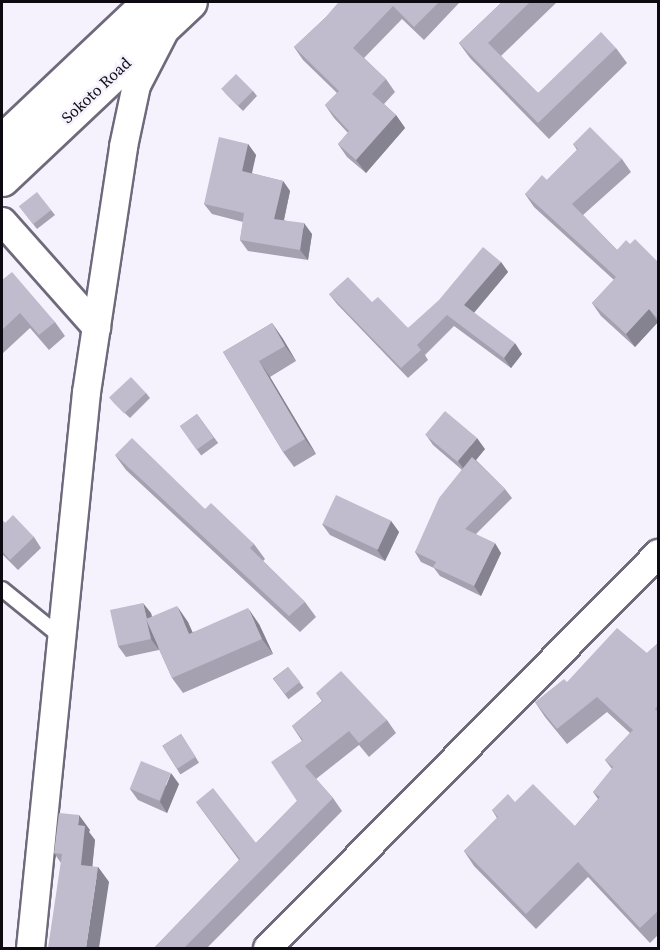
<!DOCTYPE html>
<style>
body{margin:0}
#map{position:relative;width:660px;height:950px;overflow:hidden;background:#f5f2fe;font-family:"Source Serif 4",serif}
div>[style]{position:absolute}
.roads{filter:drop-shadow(2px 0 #6e6a7b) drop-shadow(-2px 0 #6e6a7b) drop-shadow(0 2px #6e6a7b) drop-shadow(0 -2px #6e6a7b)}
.service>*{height:14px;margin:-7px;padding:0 7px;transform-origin:7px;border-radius:7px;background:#fff}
.minor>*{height:27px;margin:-13.5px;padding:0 13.5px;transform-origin:13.5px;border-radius:13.5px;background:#fff}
.primary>*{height:33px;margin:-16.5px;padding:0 16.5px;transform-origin:16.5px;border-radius:16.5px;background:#fff}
.wall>*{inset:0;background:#a5a1b0;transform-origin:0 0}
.shaded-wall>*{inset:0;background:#868390}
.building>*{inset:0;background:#c0bbcd;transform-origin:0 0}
span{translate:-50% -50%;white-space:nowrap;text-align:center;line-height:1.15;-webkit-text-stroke:5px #f5f2fe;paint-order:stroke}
.street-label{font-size:16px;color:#0d0b11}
.frame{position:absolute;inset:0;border:3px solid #0d0b11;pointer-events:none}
</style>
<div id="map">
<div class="roads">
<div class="service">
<div style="left:2px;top:589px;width:75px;rotate:39deg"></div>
</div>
<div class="minor">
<div style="left:2px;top:221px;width:142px;rotate:48.4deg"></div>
<div style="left:30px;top:948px;width:559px;rotate:-84.25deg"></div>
<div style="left:86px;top:392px;width:249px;rotate:-81.4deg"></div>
<div style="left:123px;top:146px;width:62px;rotate:-78deg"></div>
<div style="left:136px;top:85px;width:59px;rotate:-62.6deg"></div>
<div style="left:267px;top:948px;width:556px;rotate:-45.29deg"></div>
</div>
<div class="primary">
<div style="left:2px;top:141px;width:202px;rotate:-43.4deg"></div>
<div style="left:2px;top:179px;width:258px;rotate:-43.3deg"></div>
</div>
</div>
<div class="wall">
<div style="clip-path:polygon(339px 2px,460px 2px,424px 40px,402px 19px,364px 58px,386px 79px,395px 92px,384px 104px,396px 115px,405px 128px,366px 173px,347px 157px,338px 144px,348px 133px,334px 118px,325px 105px,337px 93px,303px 60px,294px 47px,326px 17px)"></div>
<div style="clip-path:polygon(502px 2px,557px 2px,501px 56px,538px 93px,616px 48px,627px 63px,549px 139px,470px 58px,459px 43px)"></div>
<div style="clip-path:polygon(222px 89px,253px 91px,257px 96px,243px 111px,226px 94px)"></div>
<div style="clip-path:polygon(248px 144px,256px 155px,251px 173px,283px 181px,290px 191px,284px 220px,312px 234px,308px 260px,248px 251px,240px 240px,243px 222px,212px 214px,204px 204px)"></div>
<div style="clip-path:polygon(573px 144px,622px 159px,631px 172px,583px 215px,617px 250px,630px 244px,658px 262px,658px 323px,658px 322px,635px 347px,601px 316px,592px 303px,614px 280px,534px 207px,525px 194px,547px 180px,577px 150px)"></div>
<div style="clip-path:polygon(19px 206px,51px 210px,55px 215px,37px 229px)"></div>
<div style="clip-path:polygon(501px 262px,508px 272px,474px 313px,522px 354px,511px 368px,454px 326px,425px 355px,428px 360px,408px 378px,337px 304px,329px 294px,372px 302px,408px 328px)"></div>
<div style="clip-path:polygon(2px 280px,55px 322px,65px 336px,49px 350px,30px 328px,2px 354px)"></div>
<div style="clip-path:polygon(272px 323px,283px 339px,296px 361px,270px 377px,316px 454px,294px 467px,283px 452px,223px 352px)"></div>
<div style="clip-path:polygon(146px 393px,150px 398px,130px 418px,114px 403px,110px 398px)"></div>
<div style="left:197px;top:414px;width:36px;height:21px;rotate:54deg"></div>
<div style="clip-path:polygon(426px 435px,485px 449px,476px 460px,505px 489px,512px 498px,476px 534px,501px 553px,481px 596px,440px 576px,434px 568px,421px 562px,415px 552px,462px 470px,433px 445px)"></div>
<div style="clip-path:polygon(115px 455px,205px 509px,254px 544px,265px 559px,263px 561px,305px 602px,316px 617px,300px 632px,126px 470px)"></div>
<div style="clip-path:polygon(2px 520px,5px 523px,34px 537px,41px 548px,18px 570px,2px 554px)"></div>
<div style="clip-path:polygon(391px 521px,399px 532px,385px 561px,330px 535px,322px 524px)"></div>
<div style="clip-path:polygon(151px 613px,152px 617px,188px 622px,192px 632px,259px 624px,273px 654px,183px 693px,172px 678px,158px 647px,159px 650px,126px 657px,118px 646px)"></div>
<div style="clip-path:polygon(658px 643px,658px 935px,650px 943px,588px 877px,536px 929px,474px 866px,464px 851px,497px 818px,492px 810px,515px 802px,575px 826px,598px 799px,593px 792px,612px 769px,605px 760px,630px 733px,607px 712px,567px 744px,545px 717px,535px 702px,567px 682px,647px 653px)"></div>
<div style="left:288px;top:667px;width:26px;height:19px;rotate:53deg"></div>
<div style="clip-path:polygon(316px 693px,387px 720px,396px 733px,369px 757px,359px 745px,316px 779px,333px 798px,342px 811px,207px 948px,154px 948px,239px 860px,196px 802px,256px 843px,297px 801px,302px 741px,292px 726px,322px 701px)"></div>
<div style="left:181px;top:734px;width:34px;height:22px;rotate:58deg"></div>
<div style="clip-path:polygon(179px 784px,167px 813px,138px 800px,130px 789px)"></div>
<div style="clip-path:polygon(90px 830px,89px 832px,95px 840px,92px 867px,98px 867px,109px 882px,61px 863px,54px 853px)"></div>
</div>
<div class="shaded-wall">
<div style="clip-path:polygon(396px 115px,405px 128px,366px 173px,356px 160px)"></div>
<div style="clip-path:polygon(248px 144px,256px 155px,250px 182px,242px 171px)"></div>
<div style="clip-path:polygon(283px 181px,290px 191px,282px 229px,274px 219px)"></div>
<div style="clip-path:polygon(304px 223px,312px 234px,308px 260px,300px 250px)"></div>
<div style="clip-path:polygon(501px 262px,508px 272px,471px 316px,464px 305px)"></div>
<div style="clip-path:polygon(649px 309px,658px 322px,635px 347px,626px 334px)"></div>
<div style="clip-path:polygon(272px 323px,283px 339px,296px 361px,285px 346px)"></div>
<div style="clip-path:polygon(515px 343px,522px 354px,511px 368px,504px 358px)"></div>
<div style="clip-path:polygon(259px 361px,270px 377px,316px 454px,305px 439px)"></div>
<div style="clip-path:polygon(477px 438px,485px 449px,466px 472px,458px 461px)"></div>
<div style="clip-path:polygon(391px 521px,399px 532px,385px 561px,377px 550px)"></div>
<div style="clip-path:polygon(495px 543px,501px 553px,481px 596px,474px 586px)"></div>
<div style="clip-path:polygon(143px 603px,151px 613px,159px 650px,151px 639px)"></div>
<div style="clip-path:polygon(177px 606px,188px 622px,200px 649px,189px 634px)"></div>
<div style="clip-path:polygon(248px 608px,259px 624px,273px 654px,262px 639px)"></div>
<div style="clip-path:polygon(171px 773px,179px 784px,167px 813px,160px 802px)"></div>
<div style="clip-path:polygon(79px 815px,90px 830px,89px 832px,95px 840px,91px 880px,81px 865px,78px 825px)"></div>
<div style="clip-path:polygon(98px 867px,109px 882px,99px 948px,86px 948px)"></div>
</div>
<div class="building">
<div style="clip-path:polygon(339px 2px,439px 2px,414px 27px,393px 6px,353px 48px,386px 79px,372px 94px,396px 115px,356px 160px,338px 144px,349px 131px,325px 105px,339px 91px,294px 47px,326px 17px)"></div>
<div style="clip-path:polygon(502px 2px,530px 2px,488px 43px,538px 93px,601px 32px,616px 48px,538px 123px,459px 43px)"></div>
<div style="left:236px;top:74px;width:24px;height:21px;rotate:45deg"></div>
<div style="clip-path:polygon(590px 127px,622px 159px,572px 204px,617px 250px,626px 240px,630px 244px,635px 239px,658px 262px,658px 319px,649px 309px,626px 334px,592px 303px,616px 277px,525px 194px,542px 175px,547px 180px,578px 149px,573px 144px)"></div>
<div style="clip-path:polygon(219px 137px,248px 144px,242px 171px,283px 181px,274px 219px,304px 223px,300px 250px,240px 240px,244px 213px,204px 204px)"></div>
<div style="left:37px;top:192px;width:23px;height:23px;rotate:52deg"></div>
<div style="clip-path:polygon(483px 247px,501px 262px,464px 305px,515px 343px,504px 358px,447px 315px,417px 345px,421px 350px,401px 368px,329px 294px,348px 277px,372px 302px,378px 297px,408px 328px,439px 300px)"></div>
<div style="clip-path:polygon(12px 272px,55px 322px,39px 335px,20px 313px,2px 330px,2px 280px)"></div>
<div style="clip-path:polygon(272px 323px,285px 346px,259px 361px,305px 439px,283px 452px,223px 352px)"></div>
<div style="left:131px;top:377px;width:22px;height:30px;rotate:47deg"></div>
<div style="left:445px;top:411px;width:42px;height:31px;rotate:40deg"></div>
<div style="left:197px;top:414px;width:29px;height:21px;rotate:55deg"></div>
<div style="clip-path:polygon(132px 438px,205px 509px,211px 503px,254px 544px,250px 548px,305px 602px,289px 616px,115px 455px)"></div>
<div style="clip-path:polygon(472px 457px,505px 489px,465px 529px,495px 543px,474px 586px,433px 567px,436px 562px,415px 552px,439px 498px)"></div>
<div style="left:336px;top:495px;width:61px;height:32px;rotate:25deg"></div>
<div style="clip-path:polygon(13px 515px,34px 537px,10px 560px,2px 551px,2px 520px,5px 523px)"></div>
<div style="clip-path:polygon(143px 603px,147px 619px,146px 619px,151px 639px,118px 646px,110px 610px)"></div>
<div style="clip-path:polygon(177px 606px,189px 634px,248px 608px,262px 639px,172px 678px,146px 619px)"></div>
<div style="clip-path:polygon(617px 628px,647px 653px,658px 643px,658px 705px,655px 709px,658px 712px,658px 911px,640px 928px,578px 862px,526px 914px,464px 851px,498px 817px,492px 810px,508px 794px,515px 802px,533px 784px,575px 826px,600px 797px,593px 792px,613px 767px,605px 760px,633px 730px,597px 697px,557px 729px,535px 702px,564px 679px,567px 682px)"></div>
<div style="left:288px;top:667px;width:19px;height:19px;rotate:51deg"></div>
<div style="clip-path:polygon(341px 671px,387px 720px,359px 743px,349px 731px,305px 766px,333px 798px,184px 948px,154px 948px,240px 859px,196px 802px,213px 788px,256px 843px,297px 801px,271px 762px,303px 740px,292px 726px,323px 701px,316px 693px)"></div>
<div style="left:181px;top:734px;width:27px;height:22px;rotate:57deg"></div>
<div style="left:141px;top:761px;width:32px;height:30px;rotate:22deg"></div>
<div style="clip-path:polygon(59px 813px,79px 815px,78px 825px,85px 826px,81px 865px,98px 867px,86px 948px,48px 948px,62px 854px,54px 853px)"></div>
</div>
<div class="street-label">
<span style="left:96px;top:90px;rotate:-43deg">Sokoto Road</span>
</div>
<div class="frame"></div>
</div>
